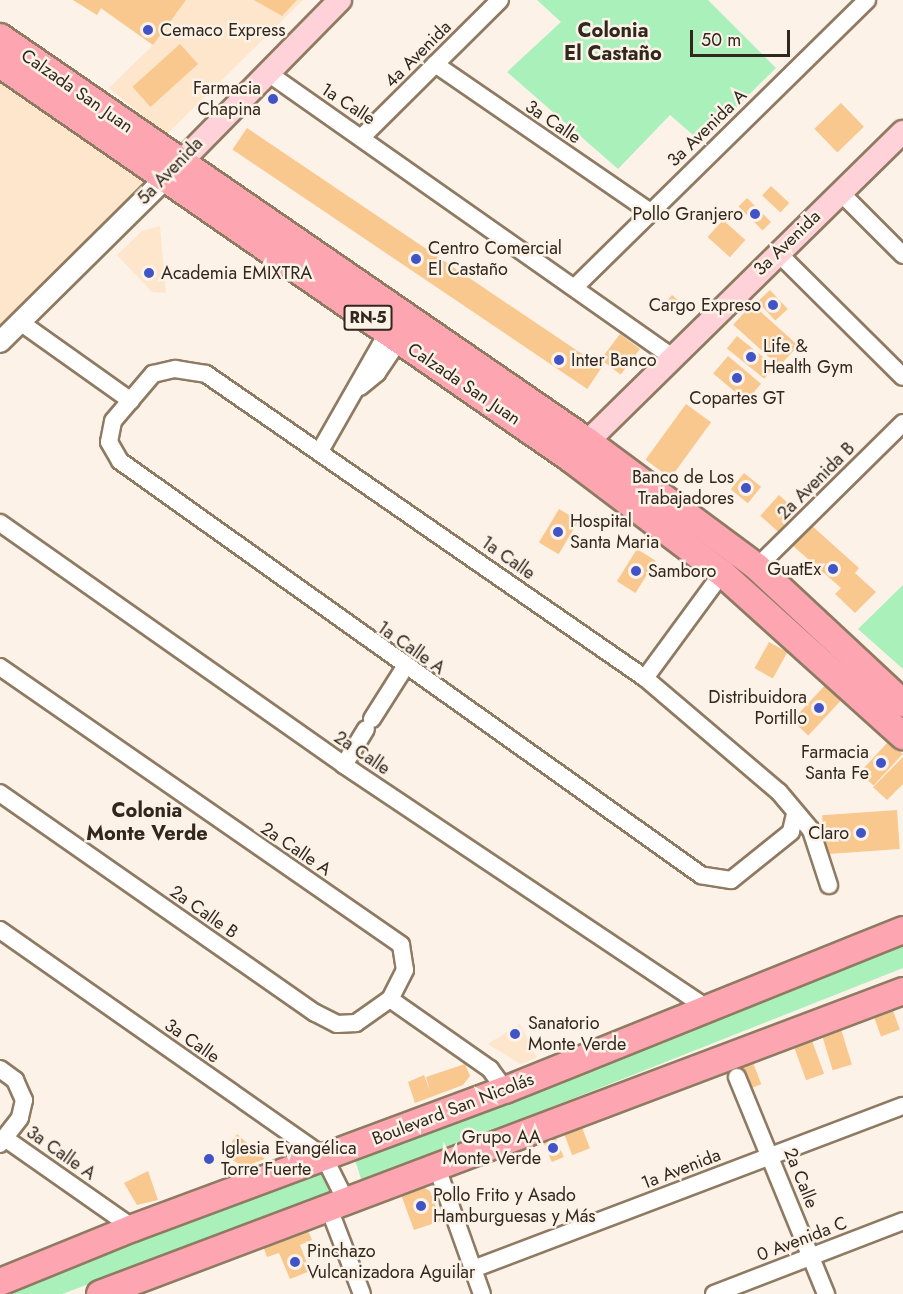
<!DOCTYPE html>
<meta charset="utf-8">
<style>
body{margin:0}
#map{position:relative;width:903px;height:1294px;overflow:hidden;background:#fcf2e8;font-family:Jost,sans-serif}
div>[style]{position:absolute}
.built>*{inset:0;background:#fde6cb}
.green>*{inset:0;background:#a9f0bb}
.building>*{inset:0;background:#f9c88f;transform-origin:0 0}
.roads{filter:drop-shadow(2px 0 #8f7a62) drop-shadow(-2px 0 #8f7a62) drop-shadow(0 2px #8f7a62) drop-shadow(0 -2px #8f7a62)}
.minor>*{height:16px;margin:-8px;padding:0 8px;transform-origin:8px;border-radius:8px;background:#fff}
.tertiary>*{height:20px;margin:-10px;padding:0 10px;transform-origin:10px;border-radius:10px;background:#fff}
.secondary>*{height:22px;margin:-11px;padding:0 11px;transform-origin:11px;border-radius:11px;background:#fed2d8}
.primary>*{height:26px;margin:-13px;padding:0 13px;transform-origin:13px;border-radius:13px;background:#fda6b1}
.dots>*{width:16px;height:16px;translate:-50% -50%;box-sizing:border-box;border:3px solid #fcf2e8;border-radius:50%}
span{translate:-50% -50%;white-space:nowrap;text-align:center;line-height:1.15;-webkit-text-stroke:5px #fcf2e8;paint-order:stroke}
.shield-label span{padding:2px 4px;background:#fcf2e8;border:2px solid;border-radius:4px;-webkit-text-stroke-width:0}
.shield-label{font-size:16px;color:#30271d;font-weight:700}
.poi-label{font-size:18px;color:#30271d}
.left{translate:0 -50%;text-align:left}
.right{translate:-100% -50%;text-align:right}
.street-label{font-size:18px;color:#30271d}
.neighbourhood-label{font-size:20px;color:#30271d;font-weight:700}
.scale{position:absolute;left:690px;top:30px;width:100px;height:27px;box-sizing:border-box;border:3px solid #30271d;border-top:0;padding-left:8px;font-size:18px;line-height:21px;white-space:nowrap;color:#30271d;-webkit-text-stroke:4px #fcf2e8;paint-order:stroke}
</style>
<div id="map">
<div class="built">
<div style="clip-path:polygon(73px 0,303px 0,166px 135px,109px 88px,153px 45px,101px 9px,97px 15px)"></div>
<div style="clip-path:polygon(0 80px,149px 182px,0 326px)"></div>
<div style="clip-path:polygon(160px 226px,166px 293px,152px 292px,117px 255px,142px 231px)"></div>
<div style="clip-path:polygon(520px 1024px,537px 1058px,520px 1064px,488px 1044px)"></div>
</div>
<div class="green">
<div style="clip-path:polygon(537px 0,708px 0,776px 68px,701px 142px,670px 115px,618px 169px,507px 72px,561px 22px)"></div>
<div style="clip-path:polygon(903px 585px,903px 669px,858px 629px)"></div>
<div style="clip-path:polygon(903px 930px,903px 968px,362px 1182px,355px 1160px)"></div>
<div style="clip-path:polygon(333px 1162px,344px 1189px,62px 1294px,0 1294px)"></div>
</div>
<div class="building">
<div style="clip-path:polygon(73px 0,186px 0,153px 45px,101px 8px,97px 15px)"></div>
<div style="clip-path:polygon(254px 0,297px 0,282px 16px)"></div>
<div style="left:180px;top:44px;width:27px;height:64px;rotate:48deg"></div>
<div style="left:841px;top:103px;width:33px;height:37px;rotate:46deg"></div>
<div style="left:247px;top:128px;width:428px;height:26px;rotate:34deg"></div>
<div style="left:771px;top:186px;width:25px;height:13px;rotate:43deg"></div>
<div style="left:747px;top:198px;width:34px;height:12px;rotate:45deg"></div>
<div style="left:723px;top:220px;width:30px;height:23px;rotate:42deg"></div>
<div style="left:770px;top:290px;width:26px;height:17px;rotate:47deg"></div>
<div style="left:672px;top:295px;width:20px;height:11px;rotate:41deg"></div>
<div style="left:752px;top:304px;width:62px;height:28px;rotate:42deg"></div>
<div style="left:620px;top:334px;width:25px;height:32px;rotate:37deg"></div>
<div style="left:737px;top:336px;width:48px;height:16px;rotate:39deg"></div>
<div style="left:728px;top:356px;width:43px;height:23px;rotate:40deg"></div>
<div style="left:686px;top:404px;width:31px;height:69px;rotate:36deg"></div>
<div style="left:744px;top:473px;width:22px;height:21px;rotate:39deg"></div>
<div style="left:779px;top:495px;width:24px;height:28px;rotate:42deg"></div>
<div style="left:559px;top:509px;width:23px;height:39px;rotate:31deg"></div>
<div style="clip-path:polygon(811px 525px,859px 568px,855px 573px,876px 592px,855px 613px,835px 594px,841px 588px,792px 545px)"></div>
<div style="left:637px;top:549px;width:22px;height:38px;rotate:32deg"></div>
<div style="left:769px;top:642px;width:21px;height:30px;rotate:29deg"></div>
<div style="left:829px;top:681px;width:22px;height:54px;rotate:43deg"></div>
<div style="left:889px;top:741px;width:19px;height:43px;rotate:43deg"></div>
<div style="clip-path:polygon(903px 757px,903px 784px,887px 800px,873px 787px)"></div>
<div style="left:897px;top:810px;width:39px;height:75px;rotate:86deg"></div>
<div style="left:892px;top:1008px;width:23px;height:20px;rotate:70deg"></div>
<div style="left:841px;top:1029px;width:37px;height:20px;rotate:73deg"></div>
<div style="left:811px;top:1038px;width:38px;height:19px;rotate:70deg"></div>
<div style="left:752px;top:1060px;width:26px;height:12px;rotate:69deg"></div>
<div style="clip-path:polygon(465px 1064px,470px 1076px,463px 1085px,415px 1103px,408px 1082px,424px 1075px,430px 1091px,426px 1077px)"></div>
<div style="left:581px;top:1125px;width:25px;height:19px;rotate:69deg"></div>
<div style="clip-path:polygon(237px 1134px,265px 1159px,243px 1167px,224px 1154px)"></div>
<div style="left:554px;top:1134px;width:25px;height:13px;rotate:67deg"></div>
<div style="clip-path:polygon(148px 1171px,158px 1200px,137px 1205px,124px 1183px)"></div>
<div style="clip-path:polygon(419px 1185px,430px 1191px,441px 1221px,414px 1230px,400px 1192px)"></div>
<div style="clip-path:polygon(307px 1228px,312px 1240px,300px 1245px,310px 1271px,290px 1279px,279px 1253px,267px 1257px,263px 1246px)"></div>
</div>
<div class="roads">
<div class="minor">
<div style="left:435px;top:64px;width:261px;rotate:34.5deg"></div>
<div style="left:268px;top:73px;width:492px;rotate:35.1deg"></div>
<div style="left:363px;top:136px;width:193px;rotate:-44.8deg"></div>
<div style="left:840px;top:192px;width:89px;rotate:45deg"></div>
<div style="left:777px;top:252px;width:177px;rotate:44.8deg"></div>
<div style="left:576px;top:286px;width:408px;rotate:-44.5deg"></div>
<div style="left:20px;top:322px;width:136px;rotate:35.4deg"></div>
<div style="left:360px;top:387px;width:22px;rotate:-39deg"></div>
<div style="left:377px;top:373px;width:40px;rotate:-56deg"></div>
<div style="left:320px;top:451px;width:137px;rotate:-60.3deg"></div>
<div style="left:0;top:523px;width:421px;rotate:35.1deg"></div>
<div style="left:344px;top:765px;width:438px;rotate:33.8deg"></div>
<div style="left:757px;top:567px;width:205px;rotate:-44.6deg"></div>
<div style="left:0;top:667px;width:488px;rotate:34.7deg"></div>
<div style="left:401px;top:945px;width:25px;rotate:81deg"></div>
<div style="left:405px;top:970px;width:33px;rotate:117deg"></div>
<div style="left:390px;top:999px;width:42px;rotate:144.8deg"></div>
<div style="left:356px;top:1023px;width:19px;rotate:177deg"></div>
<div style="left:337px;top:1024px;width:25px;rotate:-153deg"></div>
<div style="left:315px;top:1013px;width:384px;rotate:-145.1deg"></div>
<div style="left:645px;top:678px;width:130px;rotate:-53.7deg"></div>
<div style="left:372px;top:719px;width:62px;rotate:-57.6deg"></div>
<div style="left:344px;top:765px;width:42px;rotate:-58.6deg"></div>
<div style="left:795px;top:814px;width:18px;rotate:103deg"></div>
<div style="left:791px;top:832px;width:77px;rotate:141.3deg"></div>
<div style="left:731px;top:880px;width:30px;rotate:-171deg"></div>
<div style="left:701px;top:875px;width:713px;rotate:-144.53deg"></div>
<div style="left:120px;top:461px;width:22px;rotate:-120deg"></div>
<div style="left:109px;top:442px;width:21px;rotate:-79deg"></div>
<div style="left:113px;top:421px;width:62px;rotate:-49.6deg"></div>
<div style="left:153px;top:374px;width:23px;rotate:-13deg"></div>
<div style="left:175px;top:369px;width:31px;rotate:9deg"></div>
<div style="left:206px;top:374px;width:534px;rotate:34.7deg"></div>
<div style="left:645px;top:678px;width:176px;rotate:40.4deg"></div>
<div style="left:779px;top:792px;width:50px;rotate:49.9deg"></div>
<div style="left:811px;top:830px;width:58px;rotate:71.9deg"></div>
<div style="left:0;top:930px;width:396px;rotate:35deg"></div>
<div style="left:324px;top:1157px;width:47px;rotate:63.4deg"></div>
<div style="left:390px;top:999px;width:122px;rotate:35deg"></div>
<div style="left:490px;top:1069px;width:26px;rotate:54deg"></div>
<div style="left:0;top:1069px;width:19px;rotate:36deg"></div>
<div style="left:15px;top:1080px;width:22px;rotate:66deg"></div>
<div style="left:24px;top:1100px;width:18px;rotate:103deg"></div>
<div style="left:20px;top:1118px;width:33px;rotate:128deg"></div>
<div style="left:737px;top:1077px;width:235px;rotate:67.7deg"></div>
<div style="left:6px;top:1139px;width:155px;rotate:35deg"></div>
<div style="left:436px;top:1165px;width:137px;rotate:70.4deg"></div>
<div style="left:328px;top:1206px;width:94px;rotate:68.9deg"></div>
<div style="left:473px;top:1269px;width:460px;rotate:-20.8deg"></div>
<div style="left:714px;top:1294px;width:203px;rotate:-21.1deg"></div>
</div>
<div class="tertiary">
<div style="left:0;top:342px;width:233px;rotate:-44.7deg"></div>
</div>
<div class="secondary">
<div style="left:169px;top:174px;width:244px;rotate:-45.5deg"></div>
<div style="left:576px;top:453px;width:458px;rotate:-44.5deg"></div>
</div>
<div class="primary">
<div style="left:0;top:37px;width:713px;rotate:34.54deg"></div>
<div style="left:587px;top:441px;width:212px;rotate:36.5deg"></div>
<div style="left:757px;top:567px;width:200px;rotate:43deg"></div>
<div style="left:0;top:64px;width:694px;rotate:34.67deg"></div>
<div style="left:571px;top:459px;width:189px;rotate:37.1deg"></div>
<div style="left:722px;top:573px;width:244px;rotate:42deg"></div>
<div style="left:0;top:1282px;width:144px;rotate:-22.1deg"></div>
<div style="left:133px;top:1228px;width:397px;rotate:-20.4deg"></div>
<div style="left:505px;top:1090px;width:429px;rotate:-21.9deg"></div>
<div style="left:100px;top:1294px;width:858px;rotate:-20.67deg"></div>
</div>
</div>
<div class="dots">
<div style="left:148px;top:30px;background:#4154c7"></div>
<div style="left:273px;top:99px;background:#4154c7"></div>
<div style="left:755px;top:214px;background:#4154c7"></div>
<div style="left:416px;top:259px;background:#4154c7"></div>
<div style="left:149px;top:273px;background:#4154c7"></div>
<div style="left:773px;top:305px;background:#4154c7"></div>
<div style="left:751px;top:357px;background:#4154c7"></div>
<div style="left:559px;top:360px;background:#4154c7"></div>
<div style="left:737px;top:378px;background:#4154c7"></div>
<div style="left:746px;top:488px;background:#4154c7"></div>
<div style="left:558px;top:532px;background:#4154c7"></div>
<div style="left:833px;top:569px;background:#4154c7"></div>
<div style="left:636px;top:571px;background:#4154c7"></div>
<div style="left:819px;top:708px;background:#4154c7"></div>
<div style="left:881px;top:763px;background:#4154c7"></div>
<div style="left:861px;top:833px;background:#4154c7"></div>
<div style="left:515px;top:1034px;background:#4154c7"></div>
<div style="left:553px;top:1148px;background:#4154c7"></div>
<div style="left:209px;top:1159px;background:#4154c7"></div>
<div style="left:421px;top:1206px;background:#4154c7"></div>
<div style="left:295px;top:1262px;background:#4154c7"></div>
</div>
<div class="shield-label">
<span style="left:368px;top:318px">RN-5</span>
</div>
<div class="poi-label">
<span class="left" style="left:160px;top:30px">Cemaco Express</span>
<span class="right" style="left:261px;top:99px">Farmacia<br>Chapina</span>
<span class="right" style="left:743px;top:214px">Pollo Granjero</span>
<span class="left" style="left:428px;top:259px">Centro Comercial<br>El Castaño</span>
<span class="left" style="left:161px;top:273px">Academia EMIXTRA</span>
<span class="right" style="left:761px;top:305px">Cargo Expreso</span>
<span class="left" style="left:763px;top:357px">Life &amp;<br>Health Gym</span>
<span class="left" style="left:571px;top:360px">Inter Banco</span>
<span style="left:737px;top:398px">Copartes GT</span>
<span class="right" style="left:734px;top:488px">Banco de Los<br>Trabajadores</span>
<span class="left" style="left:570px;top:532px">Hospital<br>Santa Maria</span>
<span class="right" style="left:821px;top:569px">GuatEx</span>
<span class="left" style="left:648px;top:571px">Samboro</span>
<span class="right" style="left:807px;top:708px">Distribuidora<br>Portillo</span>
<span class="right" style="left:869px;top:763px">Farmacia<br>Santa Fe</span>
<span class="right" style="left:849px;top:833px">Claro</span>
<span class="left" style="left:528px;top:1034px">Sanatorio<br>Monte Verde</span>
<span class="right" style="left:541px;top:1148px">Grupo AA<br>Monte Verde</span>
<span class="left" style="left:221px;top:1159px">Iglesia Evangélica<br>Torre Fuerte</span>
<span class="left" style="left:433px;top:1206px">Pollo Frito y Asado<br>Hamburguesas y Más</span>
<span class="left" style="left:307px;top:1262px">Pinchazo<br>Vulcanizadora Aguilar</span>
</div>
<div class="street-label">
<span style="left:418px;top:54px;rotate:-45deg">4a Avenida</span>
<span style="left:77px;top:91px;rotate:35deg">Calzada San Juan</span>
<span style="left:348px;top:104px;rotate:33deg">1a Calle</span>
<span style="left:553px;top:122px;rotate:34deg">3a Calle</span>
<span style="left:707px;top:128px;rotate:-44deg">3a Avenida A</span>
<span style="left:170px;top:171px;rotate:-46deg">5a Avenida</span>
<span style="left:787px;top:243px;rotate:-44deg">3a Avenida</span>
<span style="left:464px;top:384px;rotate:34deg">Calzada San Juan</span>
<span style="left:816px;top:481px;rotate:-45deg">2a Avenida B</span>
<span style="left:508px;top:558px;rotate:35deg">1a Calle</span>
<span style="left:411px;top:648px;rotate:35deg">1a Calle A</span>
<span style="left:362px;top:753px;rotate:34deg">2a Calle</span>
<span style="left:296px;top:849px;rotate:34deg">2a Calle A</span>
<span style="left:204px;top:912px;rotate:35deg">2a Calle B</span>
<span style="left:192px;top:1041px;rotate:35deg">3a Calle</span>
<span style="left:453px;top:1109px;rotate:-21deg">Boulevard San Nicolás</span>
<span style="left:61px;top:1153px;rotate:35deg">3a Calle A</span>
<span style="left:681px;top:1169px;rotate:-21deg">1a Avenida</span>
<span style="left:801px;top:1178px;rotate:68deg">2a Calle</span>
<span style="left:802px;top:1239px;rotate:-21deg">0 Avenida C</span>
</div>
<div class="neighbourhood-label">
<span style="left:613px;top:42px">Colonia<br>El Castaño</span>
<span style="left:147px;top:822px">Colonia<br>Monte Verde</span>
</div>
<div class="scale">50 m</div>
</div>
